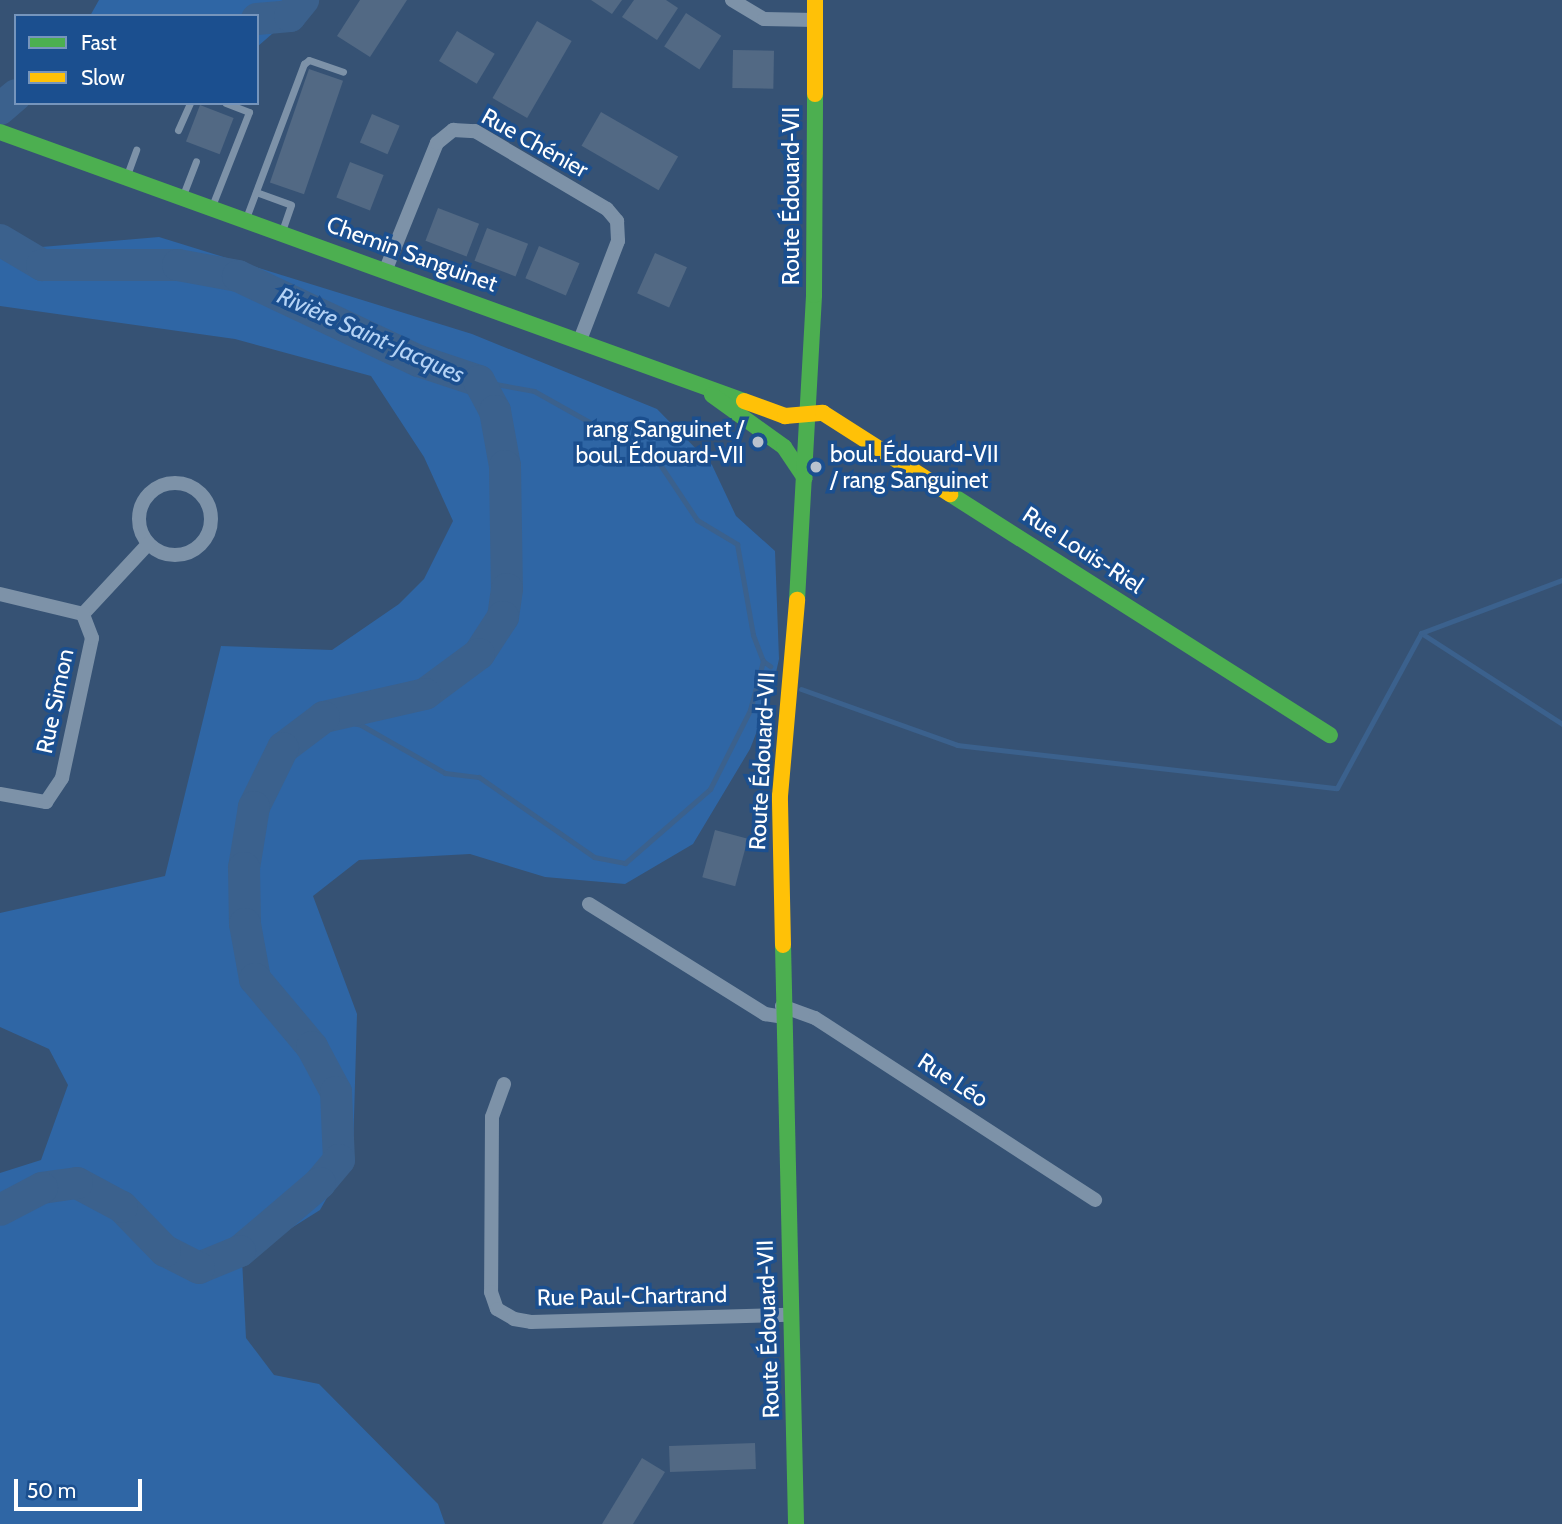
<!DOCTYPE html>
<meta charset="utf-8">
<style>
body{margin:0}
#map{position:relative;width:1562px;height:1524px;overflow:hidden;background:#365274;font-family:Cabin,sans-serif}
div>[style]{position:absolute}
.green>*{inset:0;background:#2f66a5}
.stream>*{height:5px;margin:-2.5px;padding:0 2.5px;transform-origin:2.5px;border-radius:2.5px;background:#3b618d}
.river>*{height:32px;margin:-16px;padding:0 16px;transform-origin:16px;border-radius:16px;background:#3b618d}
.building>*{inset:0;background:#526984;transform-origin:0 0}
.lane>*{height:7px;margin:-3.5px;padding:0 3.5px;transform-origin:3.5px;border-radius:3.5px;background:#7d92a8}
.street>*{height:14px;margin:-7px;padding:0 7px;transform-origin:7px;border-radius:7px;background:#7d92a8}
.street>.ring{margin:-7px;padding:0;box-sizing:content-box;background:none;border:14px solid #7d92a8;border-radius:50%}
.fast>*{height:16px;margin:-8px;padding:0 8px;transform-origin:8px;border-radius:8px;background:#4caf50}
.slow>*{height:16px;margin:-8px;padding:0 8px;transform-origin:8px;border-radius:8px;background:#ffc107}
.dots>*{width:19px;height:19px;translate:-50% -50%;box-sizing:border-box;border:4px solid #1b4f8f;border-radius:50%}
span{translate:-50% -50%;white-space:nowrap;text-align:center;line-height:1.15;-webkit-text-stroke:7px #1b4f8f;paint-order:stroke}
.street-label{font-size:23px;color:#fff}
.poi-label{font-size:23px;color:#fff}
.right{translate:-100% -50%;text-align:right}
.left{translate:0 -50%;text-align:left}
.water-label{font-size:24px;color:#b5d3f5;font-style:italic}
.legend{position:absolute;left:14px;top:14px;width:245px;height:91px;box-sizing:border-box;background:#1b4f8f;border:2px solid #7695bc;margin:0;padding:9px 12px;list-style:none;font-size:21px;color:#fff}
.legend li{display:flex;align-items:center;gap:14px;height:35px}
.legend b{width:35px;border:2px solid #7695bc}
.scale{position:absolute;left:14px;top:1479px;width:128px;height:32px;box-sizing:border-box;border:4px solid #fff;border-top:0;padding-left:9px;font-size:21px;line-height:24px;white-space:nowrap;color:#fff;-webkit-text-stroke:5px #1b4f8f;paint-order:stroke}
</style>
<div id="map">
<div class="green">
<div style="clip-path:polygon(99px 0,311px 0,257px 47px,257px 16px,90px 16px)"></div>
<div style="clip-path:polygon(159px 237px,472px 334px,657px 409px,712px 465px,736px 516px,775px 551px,779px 659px,771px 695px,750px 749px,693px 844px,625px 884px,545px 877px,470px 854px,359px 860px,313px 896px,357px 1014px,353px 1152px,320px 1210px,242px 1259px,246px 1338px,274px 1375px,319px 1384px,438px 1504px,445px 1524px,0 1524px,0 1173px,41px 1160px,68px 1085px,49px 1049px,0 1027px,0 913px,165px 876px,221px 646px,332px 650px,399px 604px,424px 579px,453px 521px,424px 457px,371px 376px,235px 339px,0 306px,0 255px,18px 249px)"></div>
</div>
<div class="stream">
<div style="left:479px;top:381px;width:56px;rotate:10.3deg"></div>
<div style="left:534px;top:391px;width:141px;rotate:29.3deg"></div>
<div style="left:657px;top:460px;width:72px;rotate:56.3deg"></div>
<div style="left:697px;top:520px;width:47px;rotate:31deg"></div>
<div style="left:737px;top:544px;width:92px;rotate:80deg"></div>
<div style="left:753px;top:635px;width:28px;rotate:69deg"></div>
<div style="left:763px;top:661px;width:9px;rotate:36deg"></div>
<div style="left:1421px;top:633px;width:168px;rotate:32.8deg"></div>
<div style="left:801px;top:689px;width:166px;rotate:19.7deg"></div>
<div style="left:957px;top:745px;width:382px;rotate:6.5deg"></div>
<div style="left:1337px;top:788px;width:176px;rotate:-61.5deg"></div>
<div style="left:1421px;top:633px;width:151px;rotate:-20.6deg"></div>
<div style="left:324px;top:717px;width:38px;rotate:12deg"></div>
<div style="left:361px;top:725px;width:97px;rotate:29.7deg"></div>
<div style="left:445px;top:773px;width:34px;rotate:7deg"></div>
<div style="left:479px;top:777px;width:140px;rotate:34.8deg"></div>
<div style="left:594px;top:857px;width:32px;rotate:11deg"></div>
<div style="left:625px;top:863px;width:113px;rotate:-41deg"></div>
<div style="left:710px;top:789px;width:89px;rotate:-63.1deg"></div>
<div style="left:750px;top:710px;width:51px;rotate:-75.1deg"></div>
</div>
<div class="river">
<div style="left:257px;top:19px;width:33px;rotate:-5deg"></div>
<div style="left:290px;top:16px;width:21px;rotate:-51deg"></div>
<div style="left:0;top:109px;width:21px;rotate:-41deg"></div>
<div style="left:0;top:240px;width:49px;rotate:30.8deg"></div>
<div style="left:42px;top:265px;width:136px"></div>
<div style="left:178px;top:265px;width:61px;rotate:10.4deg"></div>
<div style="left:238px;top:276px;width:200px;rotate:25.2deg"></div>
<div style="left:419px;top:361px;width:63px;rotate:18.4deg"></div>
<div style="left:479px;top:381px;width:34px;rotate:62deg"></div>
<div style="left:495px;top:411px;width:56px;rotate:79.7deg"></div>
<div style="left:505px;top:466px;width:123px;rotate:89.1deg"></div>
<div style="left:507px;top:589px;width:28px;rotate:98deg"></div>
<div style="left:503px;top:617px;width:44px;rotate:123deg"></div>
<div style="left:479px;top:654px;width:67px;rotate:143.5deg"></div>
<div style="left:425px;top:694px;width:104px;rotate:167.2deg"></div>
<div style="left:324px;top:717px;width:51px;rotate:142.9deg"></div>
<div style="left:283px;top:748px;width:66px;rotate:116.2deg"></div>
<div style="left:254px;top:807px;width:62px;rotate:99.3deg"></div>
<div style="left:244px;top:868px;width:56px;rotate:89deg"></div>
<div style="left:245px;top:924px;width:56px;rotate:79.7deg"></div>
<div style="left:255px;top:979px;width:89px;rotate:50deg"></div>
<div style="left:312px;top:1047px;width:51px;rotate:61.9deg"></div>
<div style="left:336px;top:1092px;width:68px;rotate:87.5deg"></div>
<div style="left:339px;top:1160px;width:30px;rotate:130deg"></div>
<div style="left:320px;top:1183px;width:105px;rotate:139.6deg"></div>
<div style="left:240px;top:1251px;width:44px;rotate:157.5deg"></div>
<div style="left:199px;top:1268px;width:38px;rotate:-153deg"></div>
<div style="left:165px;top:1251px;width:62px;rotate:-134.3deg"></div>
<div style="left:122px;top:1207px;width:51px;rotate:-151.9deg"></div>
<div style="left:77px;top:1183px;width:35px;rotate:172deg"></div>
<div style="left:42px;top:1188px;width:47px;rotate:152.4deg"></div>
</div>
<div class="building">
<div style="clip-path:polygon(360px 0,407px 0,370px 57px,337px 36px)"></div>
<div style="clip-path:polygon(591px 0,622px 0,612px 14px)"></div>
<div style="clip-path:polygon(634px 0,666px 0,678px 8px,657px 40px,622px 17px)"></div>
<div style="left:686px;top:13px;width:42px;height:40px;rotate:33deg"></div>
<div style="left:537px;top:21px;width:40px;height:89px;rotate:30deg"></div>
<div style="left:457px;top:31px;width:44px;height:35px;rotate:31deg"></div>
<div style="left:733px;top:50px;width:41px;height:38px;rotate:1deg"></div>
<div style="left:309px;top:69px;width:36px;height:120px;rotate:19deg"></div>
<div style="left:200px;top:105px;width:36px;height:39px;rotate:21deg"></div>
<div style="left:601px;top:112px;width:89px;height:39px;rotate:30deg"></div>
<div style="left:372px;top:114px;width:30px;height:31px;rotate:23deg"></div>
<div style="left:350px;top:162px;width:36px;height:38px;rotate:21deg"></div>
<div style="left:438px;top:208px;width:44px;height:35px;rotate:21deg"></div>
<div style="left:487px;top:228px;width:44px;height:35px;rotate:21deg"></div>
<div style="left:539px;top:246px;width:44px;height:35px;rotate:23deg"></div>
<div style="left:655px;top:253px;width:35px;height:44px;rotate:24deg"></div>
<div style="left:715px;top:830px;width:34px;height:49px;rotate:15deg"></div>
<div style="left:755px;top:1443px;width:26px;height:86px;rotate:88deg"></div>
<div style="clip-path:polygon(642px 1458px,665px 1472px,633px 1524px,602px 1524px)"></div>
</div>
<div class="lane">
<div style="left:178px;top:130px;width:30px;rotate:-66deg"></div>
<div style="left:127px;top:175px;width:27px;rotate:-70deg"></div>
<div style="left:256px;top:192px;width:37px;rotate:20deg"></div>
<div style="left:291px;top:205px;width:28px;rotate:109deg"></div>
<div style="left:183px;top:195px;width:36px;rotate:-69deg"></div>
<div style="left:212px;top:206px;width:101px;rotate:-68.5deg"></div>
<div style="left:249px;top:112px;width:25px;rotate:-159deg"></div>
<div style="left:246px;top:218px;width:165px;rotate:-69.4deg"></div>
<div style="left:304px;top:64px;width:6px;rotate:-39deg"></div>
<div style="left:309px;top:60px;width:36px;rotate:19deg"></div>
</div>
<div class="street">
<div style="left:732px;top:0;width:37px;rotate:31deg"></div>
<div style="left:764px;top:19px;width:51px;rotate:1.1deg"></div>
<div style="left:386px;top:269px;width:136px;rotate:-68deg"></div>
<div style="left:437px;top:143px;width:21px;rotate:-39deg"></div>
<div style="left:453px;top:130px;width:22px;rotate:3deg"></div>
<div style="left:475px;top:131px;width:153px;rotate:30.6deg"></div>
<div style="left:607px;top:209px;width:16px;rotate:50deg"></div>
<div style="left:617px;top:221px;width:20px;rotate:87deg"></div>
<div style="left:618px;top:241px;width:106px;rotate:111deg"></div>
<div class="ring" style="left:139px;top:483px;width:58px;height:58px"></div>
<div style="left:0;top:594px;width:85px;rotate:13.5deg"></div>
<div style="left:83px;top:614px;width:96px;rotate:-47.1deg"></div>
<div style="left:0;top:794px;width:47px;rotate:9.9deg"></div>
<div style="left:46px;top:802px;width:29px;rotate:-56deg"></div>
<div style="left:62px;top:778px;width:143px;rotate:-77.9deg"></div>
<div style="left:92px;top:638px;width:26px;rotate:-111deg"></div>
<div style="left:589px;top:904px;width:208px;rotate:32deg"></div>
<div style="left:765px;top:1014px;width:18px;rotate:9deg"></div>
<div style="left:782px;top:1006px;width:35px;rotate:20deg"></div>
<div style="left:815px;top:1018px;width:334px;rotate:33deg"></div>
<div style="left:504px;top:1084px;width:35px;rotate:110deg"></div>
<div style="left:492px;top:1117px;width:175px;rotate:90.3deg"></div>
<div style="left:491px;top:1292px;width:18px;rotate:71deg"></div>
<div style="left:497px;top:1309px;width:20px;rotate:30deg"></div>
<div style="left:514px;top:1319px;width:17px;rotate:10deg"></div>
<div style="left:531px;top:1322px;width:258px;rotate:-1.6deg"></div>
</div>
<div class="fast">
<div style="left:0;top:132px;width:791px;rotate:19.88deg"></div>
<div style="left:712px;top:395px;width:89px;rotate:35.8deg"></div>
<div style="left:784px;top:447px;width:37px;rotate:56deg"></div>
<div style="left:950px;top:494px;width:450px;rotate:32.4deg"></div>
<div style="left:797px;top:600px;width:305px;rotate:-86.8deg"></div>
<div style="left:814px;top:295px;width:201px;rotate:-89.7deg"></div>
<div style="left:783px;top:945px;width:579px;rotate:88.71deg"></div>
</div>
<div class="slow">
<div style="left:815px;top:94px;width:94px;rotate:-90deg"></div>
<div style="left:744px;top:401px;width:44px;rotate:20.1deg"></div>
<div style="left:785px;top:416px;width:38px;rotate:-5deg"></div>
<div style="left:823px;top:413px;width:151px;rotate:32.5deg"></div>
<div style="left:783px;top:945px;width:149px;rotate:-91.2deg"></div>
<div style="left:780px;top:796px;width:197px;rotate:-85deg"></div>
</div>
<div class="dots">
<div style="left:758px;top:442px;background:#b9c2ce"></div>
<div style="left:816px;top:467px;background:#b9c2ce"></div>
</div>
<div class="street-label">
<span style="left:535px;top:143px;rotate:29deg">Rue Chénier</span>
<span style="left:791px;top:196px;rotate:-90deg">Route Édouard-VII</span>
<span style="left:412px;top:254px;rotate:20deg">Chemin Sanguinet</span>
<span style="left:1083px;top:550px;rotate:33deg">Rue Louis-Riel</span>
<span style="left:55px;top:701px;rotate:-78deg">Rue Simon</span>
<span style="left:762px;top:761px;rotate:-87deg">Route Édouard-VII</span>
<span style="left:953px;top:1080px;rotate:33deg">Rue Léo</span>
<span style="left:632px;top:1296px;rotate:-1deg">Rue Paul-Chartrand</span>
<span style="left:768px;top:1329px;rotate:-92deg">Route Édouard-VII</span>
</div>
<div class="poi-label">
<span class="right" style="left:744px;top:442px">rang Sanguinet /<br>boul. Édouard-VII</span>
<span class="left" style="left:830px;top:467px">boul. Édouard-VII<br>/ rang Sanguinet</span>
</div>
<div class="water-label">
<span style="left:371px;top:335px;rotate:24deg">Rivière Saint-Jacques</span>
</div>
<ul class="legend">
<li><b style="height:9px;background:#4caf50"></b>Fast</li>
<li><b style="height:9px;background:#ffc107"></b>Slow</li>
</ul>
<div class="scale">50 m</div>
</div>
